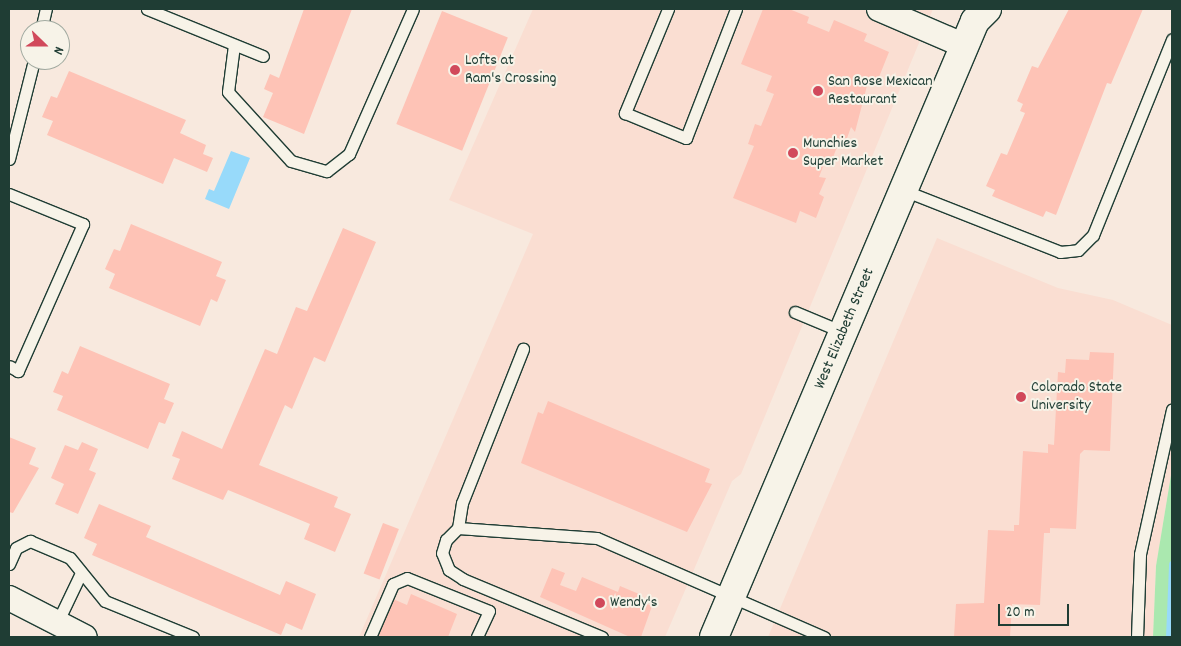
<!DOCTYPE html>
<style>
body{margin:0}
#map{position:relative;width:1181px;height:646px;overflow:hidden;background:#f8e9de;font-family:Dekko,sans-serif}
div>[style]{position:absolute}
.built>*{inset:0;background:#faded2}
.green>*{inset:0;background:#aae8af}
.water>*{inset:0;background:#98dafa}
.stream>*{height:7px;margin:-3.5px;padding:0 3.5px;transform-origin:3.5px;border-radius:3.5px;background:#98dafa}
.building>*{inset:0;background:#fec3b6;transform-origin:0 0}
.roads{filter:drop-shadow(1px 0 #1f3d34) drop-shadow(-1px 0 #1f3d34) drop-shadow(0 1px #1f3d34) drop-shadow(0 -1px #1f3d34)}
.service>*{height:11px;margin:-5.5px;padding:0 5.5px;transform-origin:5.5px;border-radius:5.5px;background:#f7f3e8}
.minor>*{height:24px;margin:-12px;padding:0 12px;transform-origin:12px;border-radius:12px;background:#f7f3e8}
.secondary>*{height:28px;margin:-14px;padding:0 14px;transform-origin:14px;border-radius:14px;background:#f7f3e8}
.dots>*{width:14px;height:14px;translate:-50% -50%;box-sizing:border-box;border:2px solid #f7f3e8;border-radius:50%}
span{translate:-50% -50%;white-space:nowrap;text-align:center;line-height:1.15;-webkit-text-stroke:4px #f7f3e8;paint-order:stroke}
.poi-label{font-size:16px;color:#1f3d34}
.left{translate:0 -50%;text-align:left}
.street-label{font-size:16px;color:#1f3d34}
.frame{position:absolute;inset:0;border:10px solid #1f3d34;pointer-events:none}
.north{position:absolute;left:20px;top:20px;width:50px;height:50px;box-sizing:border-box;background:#f7f3e8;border:1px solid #a1aaa0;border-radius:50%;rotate:112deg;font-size:14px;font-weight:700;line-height:20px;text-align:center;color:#1f3d34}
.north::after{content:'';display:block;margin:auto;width:18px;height:22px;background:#d1495b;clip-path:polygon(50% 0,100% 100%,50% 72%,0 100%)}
.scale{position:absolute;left:998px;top:604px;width:71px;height:22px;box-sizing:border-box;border:2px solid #1f3d34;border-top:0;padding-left:6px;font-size:15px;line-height:18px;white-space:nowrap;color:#1f3d34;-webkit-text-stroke:4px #f7f3e8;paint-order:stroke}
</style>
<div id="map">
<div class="built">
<div style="clip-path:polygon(533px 9px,933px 9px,741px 474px,732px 481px,665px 637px,359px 637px,533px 234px,449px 200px)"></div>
<div style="clip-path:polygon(937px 238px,1058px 288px,1113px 300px,1172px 325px,1172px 469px,1156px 566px,1153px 637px,768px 637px)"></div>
</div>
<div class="green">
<div style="clip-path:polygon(1172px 469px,1172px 637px,1153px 637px,1156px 566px)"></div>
</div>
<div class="water">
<div style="clip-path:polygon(231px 151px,250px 158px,229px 209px,205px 199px,209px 189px,214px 191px)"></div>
</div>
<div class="stream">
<div style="left:1169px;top:637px;width:73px;rotate:-87.6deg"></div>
</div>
<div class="building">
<div style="clip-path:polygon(304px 9px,352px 9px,304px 134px,263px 117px,273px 93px,264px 89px,270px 74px,279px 78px)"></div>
<div style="clip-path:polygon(763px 9px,789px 9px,809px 17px,807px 23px,829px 32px,834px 20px,867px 34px,864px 41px,889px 52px,877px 82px,869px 78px,855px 132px,851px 127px,846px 141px,840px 139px,832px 160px,826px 159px,819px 177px,826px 178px,819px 194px,824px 197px,816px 218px,800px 211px,796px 223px,733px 198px,754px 146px,748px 144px,755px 124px,761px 126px,774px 94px,766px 91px,772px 76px,741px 64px)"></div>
<div style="clip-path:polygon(1069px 9px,1143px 9px,1111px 84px,1107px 83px,1056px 215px,1046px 211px,1043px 217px,992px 196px,995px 190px,986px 186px,1001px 153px,1007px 155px,1025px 113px,1020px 111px,1023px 104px,1017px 101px,1032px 66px,1038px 68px)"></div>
<div style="left:442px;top:11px;width:71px;height:122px;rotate:22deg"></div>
<div style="clip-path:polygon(69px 71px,186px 120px,180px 133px,206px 145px,203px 154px,213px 158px,207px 172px,174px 158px,163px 184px,47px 135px,53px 121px,42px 117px,51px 96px,57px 98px)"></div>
<div style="clip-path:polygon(131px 224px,222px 262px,216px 276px,226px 280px,217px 302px,211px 299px,200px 326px,109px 288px,115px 274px,105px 269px,114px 249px,120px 251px)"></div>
<div style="clip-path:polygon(343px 228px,376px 242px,325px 362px,314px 357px,292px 409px,285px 405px,259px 465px,338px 497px,334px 507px,351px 514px,335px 552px,304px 539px,310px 524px,228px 490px,223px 500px,172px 479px,180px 459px,172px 456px,182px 431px,222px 449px,265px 349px,277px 354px,296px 307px,307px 311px)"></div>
<div style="clip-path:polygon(80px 346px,170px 384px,164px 399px,174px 403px,165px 424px,159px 422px,148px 449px,57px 410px,63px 396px,53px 392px,62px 371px,68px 374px)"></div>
<div style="clip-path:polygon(1090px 352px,1114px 353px,1110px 451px,1084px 450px,1080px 454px,1076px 529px,1050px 528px,1050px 533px,1044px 533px,1040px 605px,1012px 604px,1010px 637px,954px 637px,956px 604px,984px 603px,988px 530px,1014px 531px,1014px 525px,1019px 525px,1023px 451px,1048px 453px,1048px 444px,1054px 445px,1058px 372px,1065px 373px,1066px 359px,1089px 360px)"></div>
<div style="clip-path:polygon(548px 401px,710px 469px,705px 482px,712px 484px,687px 532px,521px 463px,538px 412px,543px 414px)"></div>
<div style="clip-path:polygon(9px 437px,36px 448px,29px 464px,39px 468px,13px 513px,9px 512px)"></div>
<div style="clip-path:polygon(82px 442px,98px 449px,89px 470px,96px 473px,78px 514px,55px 504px,64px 484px,51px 478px,65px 445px,78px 450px)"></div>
<div style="clip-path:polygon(99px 504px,151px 526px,146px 537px,280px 595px,286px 581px,316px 594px,302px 630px,286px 623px,281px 635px,92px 555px,97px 544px,84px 538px)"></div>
<div style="left:383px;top:523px;width:17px;height:54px;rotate:21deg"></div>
<div style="clip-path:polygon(552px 568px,565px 573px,560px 585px,576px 591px,582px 577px,618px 592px,620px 586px,639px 594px,637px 600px,652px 606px,641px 637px,630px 637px,540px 597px)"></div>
<div style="clip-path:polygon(411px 594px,457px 614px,448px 637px,378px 637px,393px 599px,407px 605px)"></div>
</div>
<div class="roads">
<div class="service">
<div style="left:147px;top:9px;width:125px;rotate:22.1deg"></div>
<div style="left:668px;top:9px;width:113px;rotate:112.5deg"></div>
<div style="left:625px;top:113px;width:66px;rotate:22.3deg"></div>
<div style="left:686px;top:138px;width:138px;rotate:-68.8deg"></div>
<div style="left:41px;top:30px;width:22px;rotate:-77deg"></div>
<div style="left:234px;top:45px;width:47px;rotate:97.3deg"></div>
<div style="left:228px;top:92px;width:93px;rotate:47.6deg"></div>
<div style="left:291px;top:161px;width:37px;rotate:16deg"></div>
<div style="left:327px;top:171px;width:28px;rotate:-38deg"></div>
<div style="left:349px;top:154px;width:158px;rotate:-66.2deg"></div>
<div style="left:9px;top:159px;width:102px;rotate:-75.8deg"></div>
<div style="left:903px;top:190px;width:169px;rotate:21.5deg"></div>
<div style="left:1060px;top:252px;width:18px;rotate:-6deg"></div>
<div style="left:1078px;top:250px;width:21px;rotate:-45deg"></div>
<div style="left:1093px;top:235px;width:211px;rotate:-68deg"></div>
<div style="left:9px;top:194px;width:80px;rotate:22.1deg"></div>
<div style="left:83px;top:224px;width:161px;rotate:113.9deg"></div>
<div style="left:18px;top:371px;width:10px;rotate:-151deg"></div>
<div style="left:795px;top:312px;width:52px;rotate:22.6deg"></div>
<div style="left:458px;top:528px;width:25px;rotate:-81deg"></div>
<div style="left:462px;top:503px;width:166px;rotate:-68.4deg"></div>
<div style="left:9px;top:564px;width:17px;rotate:-66deg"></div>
<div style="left:16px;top:548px;width:16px;rotate:-27deg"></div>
<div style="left:30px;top:541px;width:43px;rotate:23deg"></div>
<div style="left:70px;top:558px;width:55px;rotate:50.9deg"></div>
<div style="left:105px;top:601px;width:95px;rotate:22.2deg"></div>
<div style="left:57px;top:623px;width:55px;rotate:-64.4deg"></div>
<div style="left:370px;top:637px;width:58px;rotate:-66.5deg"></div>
<div style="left:393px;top:584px;width:15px;rotate:-23deg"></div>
<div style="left:407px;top:578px;width:88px;rotate:21.9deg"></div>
<div style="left:489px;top:611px;width:29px;rotate:115deg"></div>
<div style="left:602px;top:637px;width:151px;rotate:-157.4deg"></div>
<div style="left:463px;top:579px;width:17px;rotate:-147deg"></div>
<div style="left:449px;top:570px;width:18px;rotate:-112deg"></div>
<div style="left:442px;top:553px;width:14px;rotate:-73deg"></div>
<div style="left:446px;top:540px;width:17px;rotate:-45deg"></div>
<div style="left:458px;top:528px;width:139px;rotate:4.1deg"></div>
<div style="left:597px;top:538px;width:248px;rotate:23.6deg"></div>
<div style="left:1137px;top:637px;width:83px;rotate:-87.9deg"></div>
<div style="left:1140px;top:554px;width:148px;rotate:-77.5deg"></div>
</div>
<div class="minor">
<div style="left:879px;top:9px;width:94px;rotate:23.3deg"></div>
<div style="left:9px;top:598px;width:85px;rotate:27.2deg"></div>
</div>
<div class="secondary">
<div style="left:714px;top:637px;width:669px;rotate:-67.04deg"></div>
<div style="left:975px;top:21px;width:17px;rotate:-45deg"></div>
</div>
</div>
<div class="dots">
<div style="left:455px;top:70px;background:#d1495b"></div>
<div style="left:818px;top:91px;background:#d1495b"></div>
<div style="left:793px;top:153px;background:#d1495b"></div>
<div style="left:1021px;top:397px;background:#d1495b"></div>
<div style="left:600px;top:603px;background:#d1495b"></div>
</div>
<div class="poi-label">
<span class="left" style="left:465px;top:70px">Lofts at<br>Ram's Crossing</span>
<span class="left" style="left:828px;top:91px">San Rose Mexican<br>Restaurant</span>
<span class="left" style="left:803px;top:153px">Munchies<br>Super Market</span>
<span class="left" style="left:1031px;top:397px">Colorado State<br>University</span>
<span class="left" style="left:610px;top:603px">Wendy's</span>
</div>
<div class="street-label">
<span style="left:845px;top:329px;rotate:-67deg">West Elizabeth Street</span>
</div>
<div class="frame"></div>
<div class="north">N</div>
<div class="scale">20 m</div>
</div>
